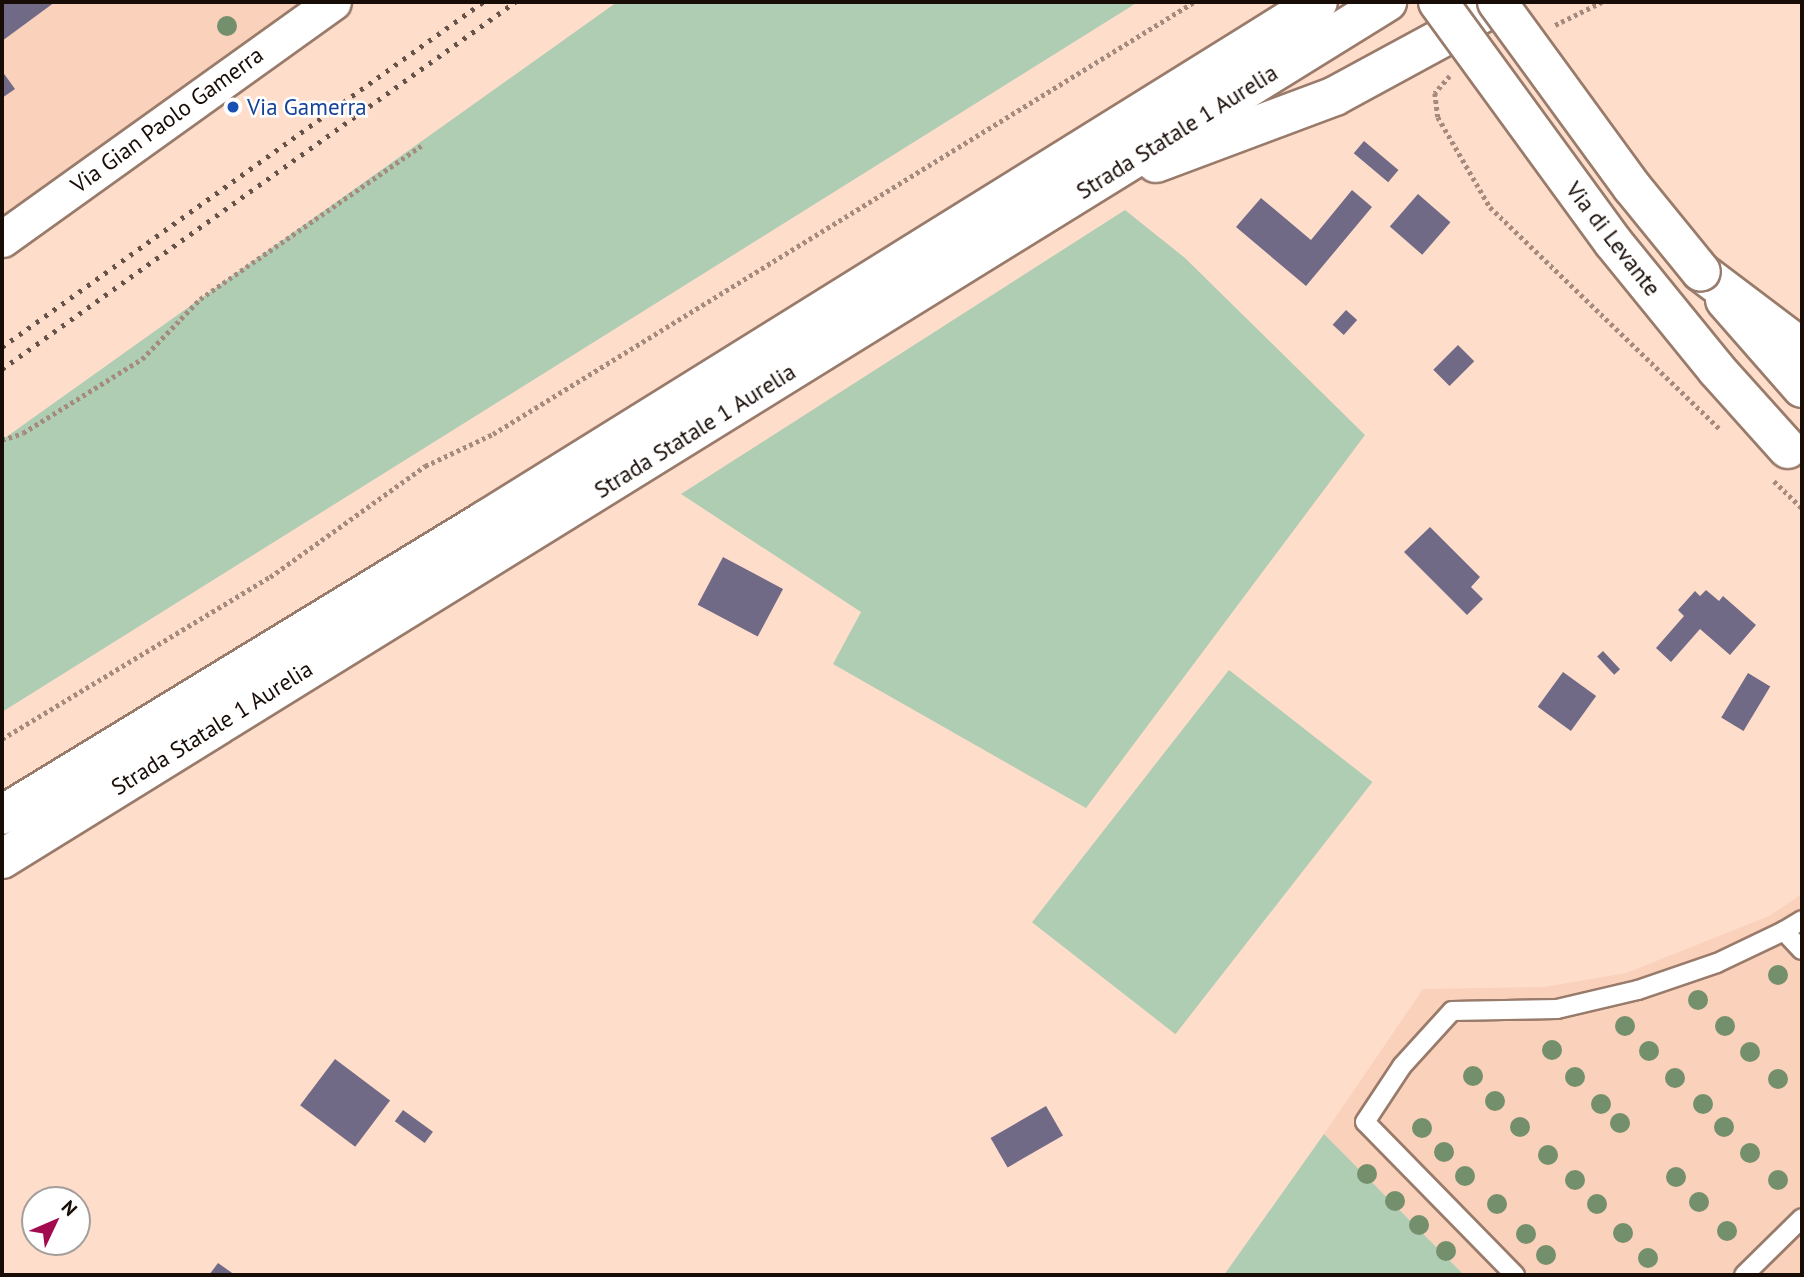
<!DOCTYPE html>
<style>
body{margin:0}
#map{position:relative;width:1804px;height:1277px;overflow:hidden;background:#ffddcb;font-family:"PT Sans",sans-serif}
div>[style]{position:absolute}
.built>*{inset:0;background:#fad2bb}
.green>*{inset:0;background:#afcdb3;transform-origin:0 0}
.building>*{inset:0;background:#716a86;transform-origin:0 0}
.path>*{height:4.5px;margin-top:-2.25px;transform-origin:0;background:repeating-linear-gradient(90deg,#a48b7e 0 3.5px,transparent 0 7px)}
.roads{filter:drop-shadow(2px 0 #997b6b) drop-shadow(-2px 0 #997b6b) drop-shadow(0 2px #997b6b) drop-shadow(0 -2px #997b6b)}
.service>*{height:18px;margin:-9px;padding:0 9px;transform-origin:9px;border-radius:9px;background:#fff}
.minor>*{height:35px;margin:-17.5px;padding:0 17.5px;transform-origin:17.5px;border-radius:17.5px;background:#fff}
.secondary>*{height:38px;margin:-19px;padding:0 19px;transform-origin:19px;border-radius:19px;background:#fff}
.trunk>*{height:38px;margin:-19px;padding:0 19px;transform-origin:19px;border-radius:19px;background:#fff}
.rail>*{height:5px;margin-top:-2.5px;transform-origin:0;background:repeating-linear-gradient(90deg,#655248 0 3.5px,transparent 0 10.5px)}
.bridges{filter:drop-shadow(2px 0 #997b6b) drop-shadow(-2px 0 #997b6b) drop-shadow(0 2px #997b6b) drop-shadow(0 -2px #997b6b)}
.secondary-bridge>*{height:38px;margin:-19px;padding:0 19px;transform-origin:19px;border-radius:19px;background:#fff}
.trees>*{width:20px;height:20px;margin:-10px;border-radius:50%;background:#748f6c}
.dots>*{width:19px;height:19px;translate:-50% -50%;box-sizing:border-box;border:4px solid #fff;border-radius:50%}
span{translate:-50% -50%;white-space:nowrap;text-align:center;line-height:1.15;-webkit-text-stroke:5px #fff;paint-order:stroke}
.transit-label{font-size:23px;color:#164399}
.left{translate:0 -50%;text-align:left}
.street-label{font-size:23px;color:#170c06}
.frame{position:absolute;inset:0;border:4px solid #170c06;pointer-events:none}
.north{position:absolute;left:21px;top:1186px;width:70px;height:70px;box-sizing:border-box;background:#fff;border:2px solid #a29e9b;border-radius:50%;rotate:46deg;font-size:19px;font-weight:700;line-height:28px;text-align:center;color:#170c06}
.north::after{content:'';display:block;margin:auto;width:24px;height:32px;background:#a20c4e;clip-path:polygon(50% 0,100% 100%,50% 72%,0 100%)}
</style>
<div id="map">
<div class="built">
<div style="clip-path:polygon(2px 2px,315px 2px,2px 220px)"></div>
<div style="clip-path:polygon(1802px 894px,1802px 1275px,1464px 1275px,1324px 1134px,1423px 989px,1544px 987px,1626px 973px,1769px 916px)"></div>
</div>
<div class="green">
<div style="clip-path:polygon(617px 2px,1138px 2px,2px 712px,2px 440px)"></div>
<div style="clip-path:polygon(1125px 210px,1185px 258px,1365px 435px,1086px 808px,833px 664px,861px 612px,681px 494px)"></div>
<div style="left:1229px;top:670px;width:182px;height:320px;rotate:38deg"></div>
<div style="clip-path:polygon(1324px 1134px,1464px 1275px,1224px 1275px)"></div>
</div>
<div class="building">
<div style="clip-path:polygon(2px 2px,55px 2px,2px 41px)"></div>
<div style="clip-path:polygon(2px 71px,15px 89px,2px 98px)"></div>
<div style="left:1364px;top:141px;width:45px;height:16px;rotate:40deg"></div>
<div style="clip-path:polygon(1352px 190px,1372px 207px,1306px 286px,1236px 227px,1261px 198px,1311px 240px)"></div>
<div style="left:1418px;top:194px;width:43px;height:43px;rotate:41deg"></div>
<div style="left:1346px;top:310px;width:15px;height:20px;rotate:42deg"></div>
<div style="left:1458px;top:345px;width:23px;height:35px;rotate:45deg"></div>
<div style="clip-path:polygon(1430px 527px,1480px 577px,1471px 587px,1483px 599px,1467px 615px,1404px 552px)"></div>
<div style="left:723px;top:557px;width:68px;height:54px;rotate:28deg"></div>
<div style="clip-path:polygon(1706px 590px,1719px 601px,1723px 596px,1756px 625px,1730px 655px,1700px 629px,1671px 662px,1656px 648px,1684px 616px,1678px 610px,1695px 591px,1700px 596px)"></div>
<div style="left:1603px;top:651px;width:25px;height:8px;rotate:47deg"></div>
<div style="left:1563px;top:672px;width:41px;height:43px;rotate:36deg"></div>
<div style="left:1748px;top:673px;width:26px;height:52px;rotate:31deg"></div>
<div style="left:335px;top:1059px;width:69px;height:58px;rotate:37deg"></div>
<div style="left:1046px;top:1106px;width:34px;height:64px;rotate:60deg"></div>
<div style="left:403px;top:1110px;width:37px;height:14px;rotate:36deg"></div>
<div style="clip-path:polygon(218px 1263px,235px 1275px,209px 1275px)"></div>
</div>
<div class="path">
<div style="left:1555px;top:25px;width:52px;rotate:-26.1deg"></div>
<div style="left:1450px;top:76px;width:23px;rotate:131deg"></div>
<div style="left:1435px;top:93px;width:24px;rotate:83deg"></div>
<div style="left:1438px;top:117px;width:104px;rotate:60deg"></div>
<div style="left:1490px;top:207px;width:320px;rotate:44deg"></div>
<div style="left:2px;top:440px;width:22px;rotate:-18deg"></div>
<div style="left:23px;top:433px;width:140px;rotate:-31.9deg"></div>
<div style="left:142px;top:359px;width:83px;rotate:-46deg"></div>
<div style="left:200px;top:299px;width:269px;rotate:-34.7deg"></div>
<div style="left:1774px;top:481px;width:39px;rotate:44deg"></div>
<div style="left:2px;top:739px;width:313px;rotate:-31.2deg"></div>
<div style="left:270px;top:577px;width:191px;rotate:-35.6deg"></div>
<div style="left:425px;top:466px;width:75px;rotate:-25.2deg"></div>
<div style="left:493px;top:434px;width:823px;rotate:-31.64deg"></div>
</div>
<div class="roads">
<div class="service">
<div style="left:1784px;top:931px;width:21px;rotate:-31deg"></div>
<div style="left:1515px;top:1275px;width:214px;rotate:-134.4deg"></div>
<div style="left:1365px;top:1122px;width:67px;rotate:-56.5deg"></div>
<div style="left:1402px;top:1066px;width:74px;rotate:-47.7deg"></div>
<div style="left:1452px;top:1011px;width:105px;rotate:-1.1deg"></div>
<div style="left:1557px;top:1009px;width:83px;rotate:-13.2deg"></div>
<div style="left:1638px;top:990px;width:83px;rotate:-18.9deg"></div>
<div style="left:1717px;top:963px;width:74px;rotate:-25.5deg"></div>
<div style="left:1784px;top:931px;width:26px;rotate:47deg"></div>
<div style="left:1744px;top:1275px;width:81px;rotate:-44.5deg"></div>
</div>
<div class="minor">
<div style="left:2px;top:239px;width:407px;rotate:-35.6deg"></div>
</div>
<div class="secondary">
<div style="left:1725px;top:300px;width:117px;rotate:48.8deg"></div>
</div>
<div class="trunk">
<div style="left:1477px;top:16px;width:4px;rotate:-27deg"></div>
<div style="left:1156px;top:163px;width:191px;rotate:-20.5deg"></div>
<div style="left:1335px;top:96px;width:119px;rotate:-28.5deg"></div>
<div style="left:1701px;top:272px;width:126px;rotate:37deg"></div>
<div style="left:2px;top:815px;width:565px;rotate:-31.38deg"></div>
<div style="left:484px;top:521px;width:982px;rotate:-31.89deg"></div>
<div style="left:2px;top:859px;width:1629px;rotate:-31.75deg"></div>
</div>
</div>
<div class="rail">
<div style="left:2px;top:347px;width:592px;rotate:-35.65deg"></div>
<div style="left:2px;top:369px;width:631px;rotate:-35.58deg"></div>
</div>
<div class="bridges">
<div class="secondary-bridge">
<div style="left:1438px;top:2px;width:297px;rotate:53.9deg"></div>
<div style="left:1613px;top:242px;width:165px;rotate:50.9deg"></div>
<div style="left:1717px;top:370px;width:106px;rotate:48.1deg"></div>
<div style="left:1497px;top:2px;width:229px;rotate:53.9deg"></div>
<div style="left:1632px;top:187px;width:109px;rotate:50.9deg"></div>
</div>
</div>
<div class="trees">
<div style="left:227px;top:26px"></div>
<div style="left:1778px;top:975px"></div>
<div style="left:1698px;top:1000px"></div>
<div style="left:1625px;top:1026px"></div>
<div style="left:1725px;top:1026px"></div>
<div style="left:1552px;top:1050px"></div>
<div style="left:1649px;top:1051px"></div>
<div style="left:1750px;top:1052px"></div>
<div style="left:1473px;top:1076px"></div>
<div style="left:1575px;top:1077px"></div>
<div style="left:1675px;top:1078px"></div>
<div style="left:1778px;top:1079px"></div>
<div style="left:1495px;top:1101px"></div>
<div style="left:1601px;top:1104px"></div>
<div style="left:1703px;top:1104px"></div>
<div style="left:1620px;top:1123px"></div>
<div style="left:1520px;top:1127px"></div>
<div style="left:1724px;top:1127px"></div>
<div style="left:1422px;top:1128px"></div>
<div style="left:1444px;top:1152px"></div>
<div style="left:1750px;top:1153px"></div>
<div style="left:1548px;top:1155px"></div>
<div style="left:1367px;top:1174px"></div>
<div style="left:1465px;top:1176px"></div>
<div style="left:1676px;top:1177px"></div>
<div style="left:1575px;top:1180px"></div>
<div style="left:1778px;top:1180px"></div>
<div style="left:1395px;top:1201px"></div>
<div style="left:1699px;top:1202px"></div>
<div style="left:1497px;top:1204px"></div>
<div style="left:1597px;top:1204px"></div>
<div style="left:1419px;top:1225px"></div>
<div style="left:1727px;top:1231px"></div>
<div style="left:1623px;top:1233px"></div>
<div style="left:1526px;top:1234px"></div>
<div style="left:1446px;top:1251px"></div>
<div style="left:1546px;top:1255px"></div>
<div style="left:1648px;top:1258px"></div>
</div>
<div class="dots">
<div style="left:233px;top:107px;background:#1a4fb4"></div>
</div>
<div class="transit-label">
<span class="left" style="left:247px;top:107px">Via Gamerra</span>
</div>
<div class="street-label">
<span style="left:167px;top:120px;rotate:-36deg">Via Gian Paolo Gamerra</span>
<span style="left:1177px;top:132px;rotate:-32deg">Strada Statale 1 Aurelia</span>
<span style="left:1613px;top:239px;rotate:52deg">Via di Levante</span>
<span style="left:695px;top:431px;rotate:-32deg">Strada Statale 1 Aurelia</span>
<span style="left:212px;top:728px;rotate:-32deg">Strada Statale 1 Aurelia</span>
</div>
<div class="frame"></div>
<div class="north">N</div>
</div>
